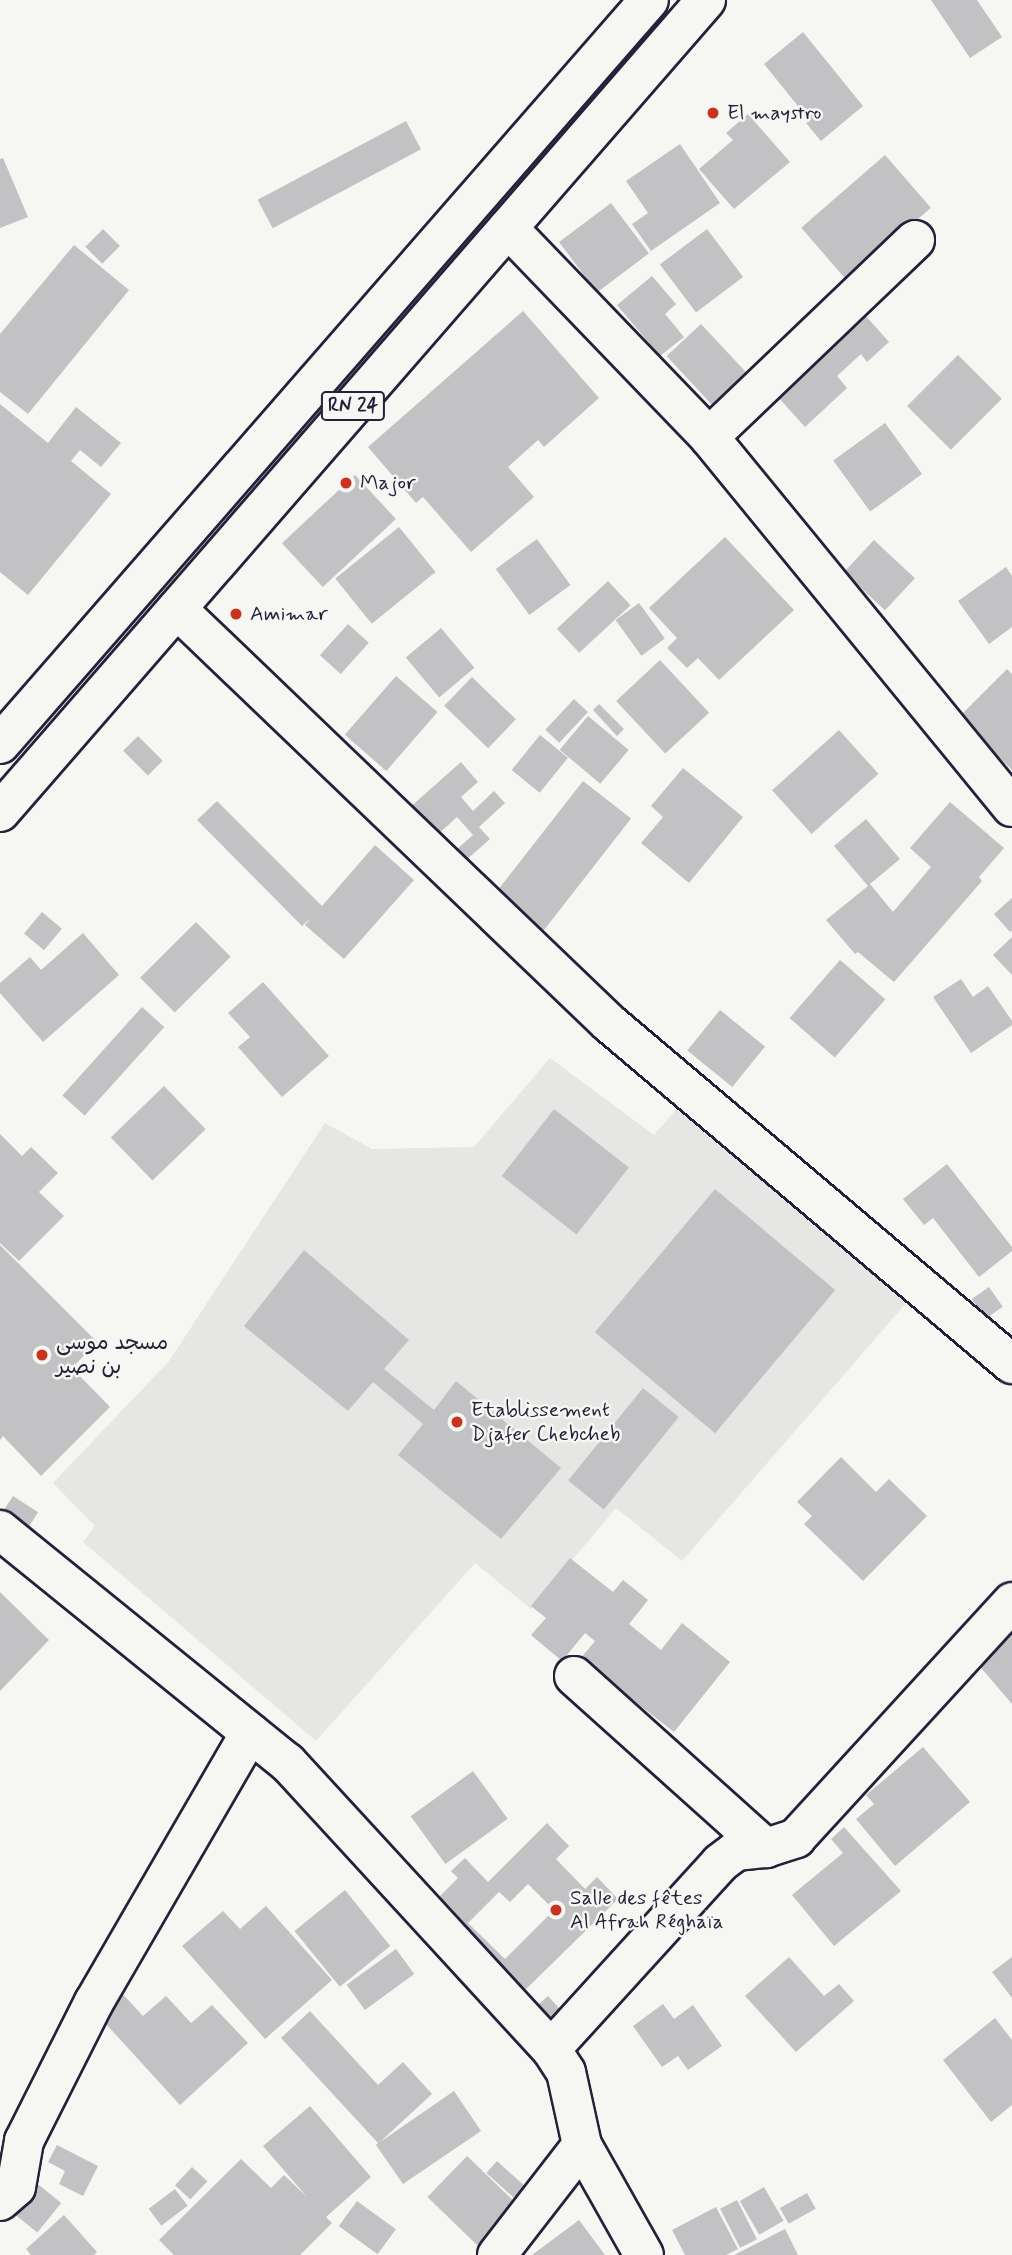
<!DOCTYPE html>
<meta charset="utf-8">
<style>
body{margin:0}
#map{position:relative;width:1012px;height:2255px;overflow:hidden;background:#f6f6f2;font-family:Mynerve,"Playpen Sans Arabic",sans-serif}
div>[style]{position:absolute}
.built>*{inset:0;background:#e6e6e4}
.building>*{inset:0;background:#c2c2c4;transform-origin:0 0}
.roads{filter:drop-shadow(2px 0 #22223b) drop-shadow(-2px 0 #22223b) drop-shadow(0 2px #22223b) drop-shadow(0 -2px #22223b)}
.street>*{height:38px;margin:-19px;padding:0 19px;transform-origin:19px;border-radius:19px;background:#f6f6f2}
.highway>*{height:38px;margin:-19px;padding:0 19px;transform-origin:19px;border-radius:19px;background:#f6f6f2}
.dots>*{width:19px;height:19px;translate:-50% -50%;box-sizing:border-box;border:4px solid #f6f6f2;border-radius:50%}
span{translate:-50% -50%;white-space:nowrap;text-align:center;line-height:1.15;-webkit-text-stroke:5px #f6f6f2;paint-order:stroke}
.shield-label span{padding:2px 5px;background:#f6f6f2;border:2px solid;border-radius:5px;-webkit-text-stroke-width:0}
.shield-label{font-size:19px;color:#22223b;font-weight:700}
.poi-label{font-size:21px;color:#22223b}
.left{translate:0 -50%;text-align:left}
</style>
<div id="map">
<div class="built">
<div style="clip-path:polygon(550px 1058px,654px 1135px,688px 1096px,908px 1301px,682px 1561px,616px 1508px,531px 1609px,475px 1563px,316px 1741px,83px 1542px,95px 1526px,53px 1483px,169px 1361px,325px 1123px,372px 1149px,474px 1147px)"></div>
</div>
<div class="building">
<div style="clip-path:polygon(931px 0,977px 0,1002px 37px,970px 58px)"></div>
<div style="clip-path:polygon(803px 32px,863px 106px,821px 141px,806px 123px,810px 121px,764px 64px)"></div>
<div style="clip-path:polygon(748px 114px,790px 162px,734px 209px,699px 169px,733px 140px,726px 133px)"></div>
<div style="left:406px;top:121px;width:32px;height:168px;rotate:62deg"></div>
<div style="clip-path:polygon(680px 144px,720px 203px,651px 251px,632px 224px,648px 213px,626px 181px)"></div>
<div style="left:885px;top:155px;width:70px;height:111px;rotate:49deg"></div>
<div style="clip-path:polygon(3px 158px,28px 217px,0 228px,0 159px)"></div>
<div style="left:611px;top:203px;width:63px;height:65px;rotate:53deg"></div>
<div style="left:103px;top:229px;width:24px;height:25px;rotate:45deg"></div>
<div style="left:707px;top:229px;width:60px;height:59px;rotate:53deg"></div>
<div style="clip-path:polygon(74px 245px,129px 290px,28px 414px,0 392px,0 334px)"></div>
<div style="clip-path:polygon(652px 276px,676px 304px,665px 314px,684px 337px,660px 356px,617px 305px)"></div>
<div style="clip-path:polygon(857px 306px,889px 342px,867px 362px,861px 354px,837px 376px,847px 388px,805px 427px,769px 387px)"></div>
<div style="clip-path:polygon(523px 311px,599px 398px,544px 447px,538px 440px,508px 467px,534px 497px,471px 552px,423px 497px,416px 503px,368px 447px)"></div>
<div style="left:701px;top:324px;width:76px;height:47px;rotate:47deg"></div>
<div style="left:958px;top:355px;width:62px;height:72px;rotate:45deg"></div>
<div style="clip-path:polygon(0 404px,48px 443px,76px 407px,121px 443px,101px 467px,80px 450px,71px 461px,111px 494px,28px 595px,0 572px)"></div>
<div style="left:885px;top:423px;width:63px;height:64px;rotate:54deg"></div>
<div style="left:355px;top:475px;width:60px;height:100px;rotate:47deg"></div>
<div style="left:399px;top:527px;width:58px;height:82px;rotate:51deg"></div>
<div style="clip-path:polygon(725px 537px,794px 610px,719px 680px,698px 658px,687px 668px,667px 648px,677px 638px,649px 608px)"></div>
<div style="left:537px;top:539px;width:57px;height:51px;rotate:54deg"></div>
<div style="left:874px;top:540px;width:56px;height:44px;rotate:43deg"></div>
<div style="clip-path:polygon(1006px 567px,1012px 576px,1012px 627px,989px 644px,958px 601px)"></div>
<div style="left:608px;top:581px;width:33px;height:70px;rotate:47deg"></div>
<div style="left:639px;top:603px;width:44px;height:29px;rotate:54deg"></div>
<div style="left:348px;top:624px;width:28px;height:42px;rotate:42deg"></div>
<div style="left:441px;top:628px;width:52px;height:46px;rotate:50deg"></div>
<div style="left:660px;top:660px;width:72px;height:60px;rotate:47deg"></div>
<div style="clip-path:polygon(1007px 669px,1012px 674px,1012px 770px,959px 717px)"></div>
<div style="left:396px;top:676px;width:55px;height:78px;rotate:41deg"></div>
<div style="left:472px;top:677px;width:61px;height:40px;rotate:44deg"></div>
<div style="left:574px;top:699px;width:19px;height:42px;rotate:43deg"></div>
<div style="clip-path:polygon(599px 704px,624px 729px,617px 736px,593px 710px)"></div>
<div style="left:588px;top:716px;width:53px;height:44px;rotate:40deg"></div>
<div style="left:839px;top:730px;width:59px;height:90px;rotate:48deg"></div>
<div style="left:540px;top:735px;width:36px;height:45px;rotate:39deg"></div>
<div style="left:138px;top:736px;width:35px;height:21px;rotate:45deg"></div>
<div style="clip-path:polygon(461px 762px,478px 782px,461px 797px,473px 811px,494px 791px,505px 803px,479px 827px,490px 839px,457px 868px,448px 857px,473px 835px,457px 817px,425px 846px,399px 817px)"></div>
<div style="clip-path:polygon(683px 768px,743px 817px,689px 883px,641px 843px,663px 817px,651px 806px)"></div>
<div style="left:583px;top:781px;width:61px;height:154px;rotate:38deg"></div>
<div style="clip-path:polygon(217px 801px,322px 906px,375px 845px,414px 880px,344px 959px,305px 925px,311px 918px,302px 926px,197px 820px)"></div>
<div style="clip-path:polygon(950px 802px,1004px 848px,979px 877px,982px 881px,894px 982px,858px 952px,855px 954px,826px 920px,868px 886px,834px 846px,866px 819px,900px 859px,870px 884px,893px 912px,931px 867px,910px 848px)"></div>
<div style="clip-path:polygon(1012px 898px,1012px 930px,1010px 932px,994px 914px)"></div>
<div style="left:42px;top:912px;width:26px;height:28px;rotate:40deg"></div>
<div style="left:196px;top:922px;width:49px;height:79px;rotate:45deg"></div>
<div style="clip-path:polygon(83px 933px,119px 975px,43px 1042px,0 993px,0 983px,30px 957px,41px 970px)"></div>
<div style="clip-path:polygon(1012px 937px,1012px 975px,993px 955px)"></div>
<div style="left:840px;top:960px;width:60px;height:77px;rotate:41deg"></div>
<div style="clip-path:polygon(961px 979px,973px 997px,988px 986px,1012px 1021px,1012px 1025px,971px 1053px,933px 997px)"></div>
<div style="clip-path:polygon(263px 982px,329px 1056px,282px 1097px,238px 1047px,250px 1037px,228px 1013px)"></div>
<div style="left:142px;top:1007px;width:30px;height:119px;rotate:42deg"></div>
<div style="left:720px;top:1010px;width:58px;height:52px;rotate:39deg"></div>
<div style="left:164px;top:1086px;width:60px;height:74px;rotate:46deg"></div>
<div style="left:554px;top:1109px;width:95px;height:85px;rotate:38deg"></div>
<div style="clip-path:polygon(0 1134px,22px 1156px,31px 1147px,58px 1173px,39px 1192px,64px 1216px,19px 1261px,0 1243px)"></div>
<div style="clip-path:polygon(947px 1164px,1012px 1247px,1012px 1251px,979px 1277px,933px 1218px,924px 1225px,903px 1199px)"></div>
<div style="left:715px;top:1189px;width:157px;height:187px;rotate:40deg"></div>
<div style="clip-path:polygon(0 1245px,97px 1342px,72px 1368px,110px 1407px,41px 1476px,3px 1436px,0 1440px)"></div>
<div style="clip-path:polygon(304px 1250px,409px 1340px,384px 1369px,434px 1410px,456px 1381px,561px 1468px,501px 1539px,398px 1455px,423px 1424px,373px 1382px,348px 1411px,244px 1326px)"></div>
<div style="left:989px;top:1287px;width:24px;height:21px;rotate:55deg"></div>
<div style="left:643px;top:1388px;width:46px;height:119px;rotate:39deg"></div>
<div style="clip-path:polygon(841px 1457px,876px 1492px,889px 1479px,927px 1516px,863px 1581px,804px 1524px,812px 1516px,797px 1502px)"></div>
<div style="left:13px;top:1496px;width:30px;height:17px;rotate:33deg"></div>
<div style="clip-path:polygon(570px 1558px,613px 1592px,623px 1580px,648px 1600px,629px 1624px,661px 1650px,682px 1623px,730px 1662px,674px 1732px,580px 1659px,595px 1641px,585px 1633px,562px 1661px,531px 1635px,546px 1618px,531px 1606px)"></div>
<div style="clip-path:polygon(0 1592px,49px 1640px,0 1691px)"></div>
<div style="clip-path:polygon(1012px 1631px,1012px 1704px,976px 1662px)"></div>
<div style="clip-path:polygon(923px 1747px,970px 1802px,895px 1866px,856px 1819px,874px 1804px,866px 1795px)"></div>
<div style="left:473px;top:1771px;width:59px;height:77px;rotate:54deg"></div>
<div style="clip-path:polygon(evenodd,547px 1823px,569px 1846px,556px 1859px,585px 1889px,597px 1877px,618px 1899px,516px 1999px,426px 1910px,458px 1878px,451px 1871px,465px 1858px,488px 1882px,547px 1823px,528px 1884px,554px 1910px,505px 1959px,468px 1923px,499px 1892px,510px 1902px,528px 1884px)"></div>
<div style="clip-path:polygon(844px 1827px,901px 1891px,834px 1946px,792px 1895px,843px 1853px,831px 1839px)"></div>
<div style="left:345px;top:1890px;width:72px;height:65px;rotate:51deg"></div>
<div style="clip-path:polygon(266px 1906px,332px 1980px,265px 2039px,182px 1946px,223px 1911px,240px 1929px)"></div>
<div style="left:396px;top:1949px;width:31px;height:61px;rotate:54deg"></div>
<div style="clip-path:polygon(789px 1957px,824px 1996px,839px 1984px,854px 2001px,796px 2052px,745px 1996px)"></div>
<div style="clip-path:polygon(1012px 1957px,1012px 1998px,992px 1972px)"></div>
<div style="clip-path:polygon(120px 1991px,143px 2016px,166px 1996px,191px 2023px,212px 2005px,248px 2043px,180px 2105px,96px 2013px)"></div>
<div style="left:548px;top:1996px;width:30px;height:24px;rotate:48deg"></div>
<div style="clip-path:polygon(663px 2004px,674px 2019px,693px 2005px,722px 2046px,688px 2070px,678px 2056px,662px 2067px,633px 2026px)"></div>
<div style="clip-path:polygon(310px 2011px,378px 2085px,403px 2062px,432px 2094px,380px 2142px,454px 2091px,481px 2131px,403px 2184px,376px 2145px,378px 2143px,281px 2038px)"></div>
<div style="clip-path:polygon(995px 2018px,1012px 2040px,1012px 2105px,991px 2122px,943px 2060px)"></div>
<div style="clip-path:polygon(310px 2106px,371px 2177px,326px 2217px,332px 2223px,300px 2255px,174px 2255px,159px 2240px,241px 2159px,271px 2188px,284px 2175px,307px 2197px,263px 2146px)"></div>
<div style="clip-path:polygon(57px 2145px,98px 2166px,83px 2196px,59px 2184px,65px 2171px,48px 2162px)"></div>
<div style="left:467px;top:2156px;width:69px;height:57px;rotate:44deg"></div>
<div style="left:497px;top:2161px;width:42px;height:16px;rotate:42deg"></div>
<div style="left:192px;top:2167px;width:21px;height:25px;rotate:43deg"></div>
<div style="left:34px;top:2181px;width:35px;height:38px;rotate:39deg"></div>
<div style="left:764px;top:2187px;width:39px;height:28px;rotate:60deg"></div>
<div style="left:175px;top:2189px;width:21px;height:33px;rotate:53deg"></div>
<div style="left:807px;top:2193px;width:18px;height:31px;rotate:61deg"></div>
<div style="left:737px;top:2200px;width:44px;height:19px;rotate:63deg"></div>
<div style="left:357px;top:2201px;width:48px;height:31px;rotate:36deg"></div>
<div style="clip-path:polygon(716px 2207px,738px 2249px,726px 2255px,685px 2255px,672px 2230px)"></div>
<div style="clip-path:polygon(64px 2215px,97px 2252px,94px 2255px,31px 2255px,26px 2249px)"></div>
<div style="clip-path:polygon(579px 2220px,605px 2255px,532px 2255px)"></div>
<div style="clip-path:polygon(785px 2229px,798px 2255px,734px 2255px)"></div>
</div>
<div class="roads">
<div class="street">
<div style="left:508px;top:228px;width:290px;rotate:46.1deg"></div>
<div style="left:709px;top:437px;width:478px;rotate:50.7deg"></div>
<div style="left:709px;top:437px;width:285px;rotate:-43.7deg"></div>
<div style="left:177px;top:609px;width:598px;rotate:43.78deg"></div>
<div style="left:609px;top:1023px;width:528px;rotate:40.24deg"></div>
<div style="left:0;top:1530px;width:369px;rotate:39deg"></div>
<div style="left:287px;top:1762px;width:390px;rotate:47.4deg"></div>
<div style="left:551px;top:2049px;width:27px;rotate:57deg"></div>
<div style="left:566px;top:2072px;width:75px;rotate:77.6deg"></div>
<div style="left:582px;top:2145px;width:126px;rotate:60.6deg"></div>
<div style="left:574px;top:1676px;width:258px;rotate:41.9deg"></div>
<div style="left:551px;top:2049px;width:251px;rotate:-47.7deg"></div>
<div style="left:720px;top:1863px;width:20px;rotate:-37deg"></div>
<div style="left:736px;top:1851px;width:30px;rotate:-6deg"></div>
<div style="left:766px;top:1848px;width:32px;rotate:-18deg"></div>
<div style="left:796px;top:1838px;width:320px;rotate:-47.5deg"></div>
<div style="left:0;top:2201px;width:21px;rotate:-41deg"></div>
<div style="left:16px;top:2187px;width:47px;rotate:-80.1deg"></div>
<div style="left:24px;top:2141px;width:156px;rotate:-63.3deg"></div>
<div style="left:94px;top:2002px;width:311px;rotate:-59.9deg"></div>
<div style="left:497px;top:2255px;width:139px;rotate:-52.3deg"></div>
</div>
<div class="highway">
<div style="left:0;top:744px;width:987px;rotate:-48.9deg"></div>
<div style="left:0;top:812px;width:1076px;rotate:-48.99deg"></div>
</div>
</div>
<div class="dots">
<div style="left:713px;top:113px;background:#c8321e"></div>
<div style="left:346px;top:483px;background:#c8321e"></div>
<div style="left:236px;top:614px;background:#c8321e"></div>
<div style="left:42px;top:1355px;background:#c8321e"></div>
<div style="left:457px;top:1422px;background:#c8321e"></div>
<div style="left:556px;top:1910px;background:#c8321e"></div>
</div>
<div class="shield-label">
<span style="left:353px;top:406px">RN 24</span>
</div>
<div class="poi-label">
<span class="left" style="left:727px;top:113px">El maystro</span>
<span class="left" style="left:360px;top:483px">Major</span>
<span class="left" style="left:250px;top:614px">Amimar</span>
<span class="left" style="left:56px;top:1355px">مسجد موسى<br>بن نصير</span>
<span class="left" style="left:471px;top:1422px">Etablissement<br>Djafer Chebcheb</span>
<span class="left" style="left:570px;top:1910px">Salle des fêtes<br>Al Afrah Réghaïa</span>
</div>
</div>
